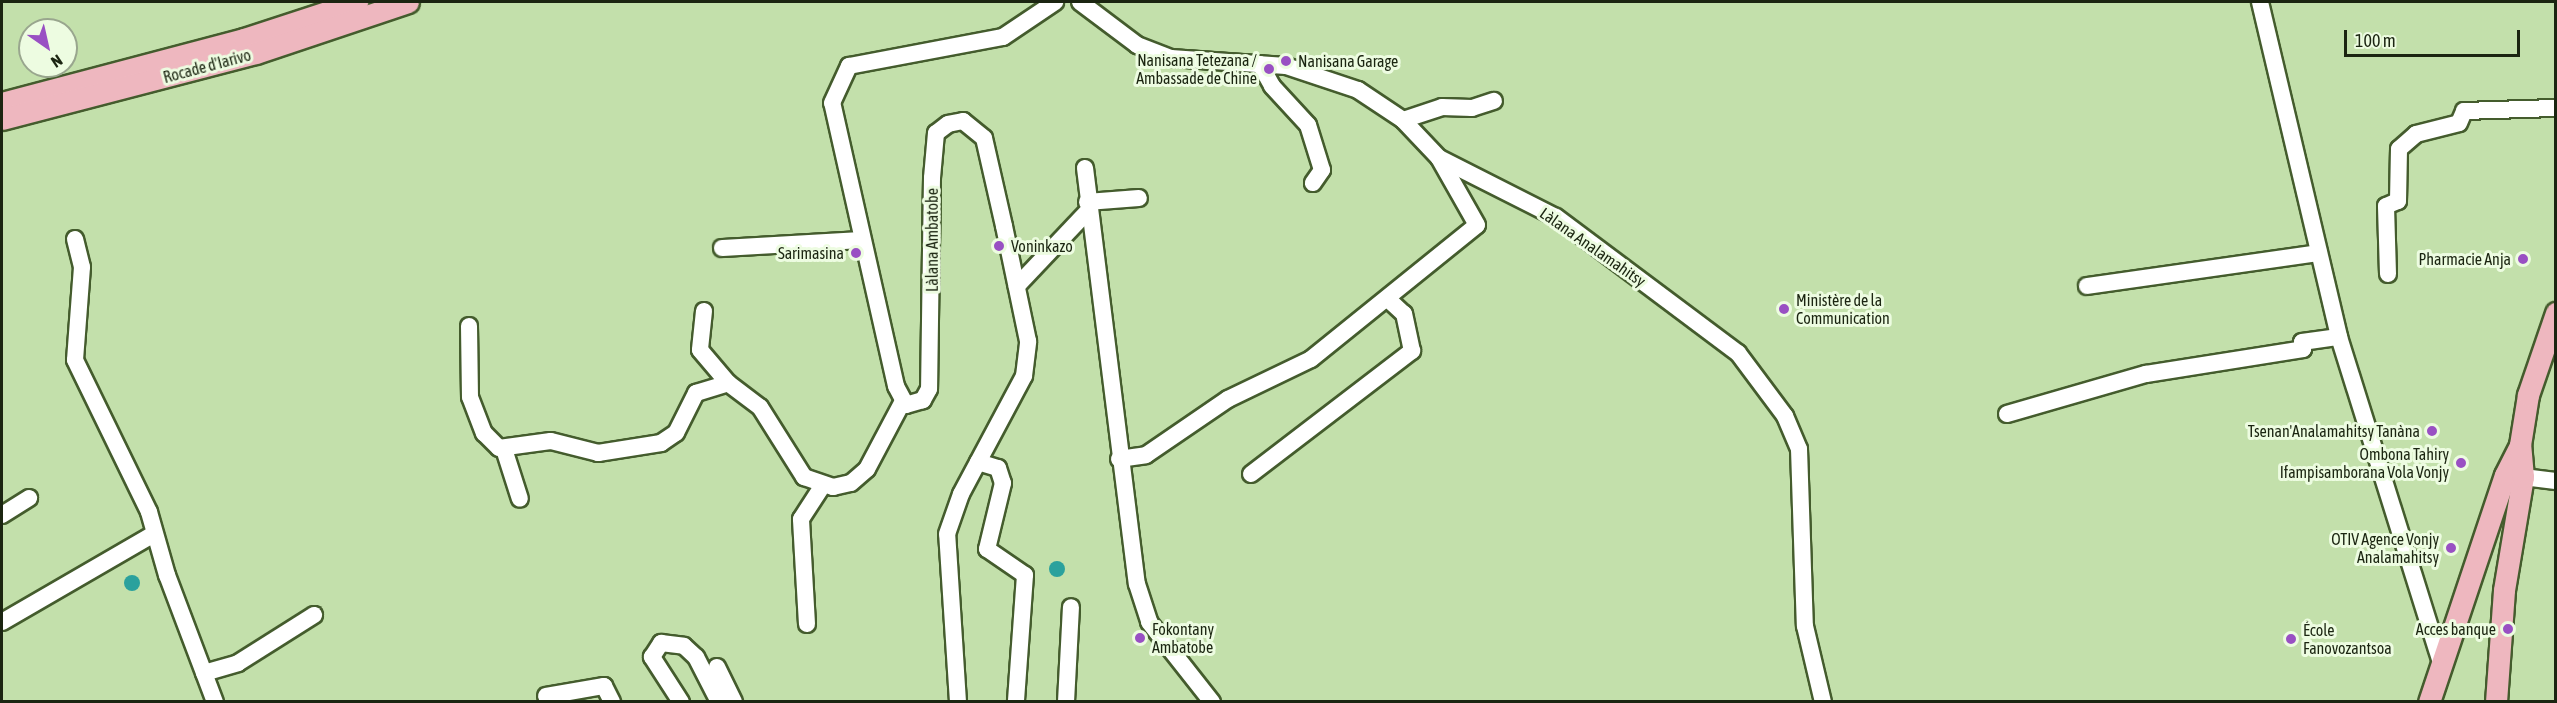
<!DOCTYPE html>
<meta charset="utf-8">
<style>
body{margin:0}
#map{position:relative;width:2557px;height:703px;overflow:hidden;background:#c3e0ab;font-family:"Asap Condensed",sans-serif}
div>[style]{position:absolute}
.water>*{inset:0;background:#2aa19d}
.round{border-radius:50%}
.roads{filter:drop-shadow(2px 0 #445c2d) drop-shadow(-2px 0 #445c2d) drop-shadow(0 2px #445c2d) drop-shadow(0 -2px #445c2d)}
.minor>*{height:16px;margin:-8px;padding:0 8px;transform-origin:8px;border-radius:8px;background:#fff}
.major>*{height:21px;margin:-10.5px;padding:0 10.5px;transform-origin:10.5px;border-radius:10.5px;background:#eeb7bf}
.dots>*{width:16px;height:16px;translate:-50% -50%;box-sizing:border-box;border:3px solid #edfce1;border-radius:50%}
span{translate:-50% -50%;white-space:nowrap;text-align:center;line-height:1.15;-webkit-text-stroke:6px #edfce1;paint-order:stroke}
.poi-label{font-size:16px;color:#1b2511}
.right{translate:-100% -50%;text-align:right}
.left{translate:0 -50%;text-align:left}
.street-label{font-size:16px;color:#1b2511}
.frame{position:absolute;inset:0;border:3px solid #1b2511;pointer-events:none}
.north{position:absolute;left:18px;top:18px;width:60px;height:60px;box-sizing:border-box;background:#edfce1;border:2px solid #99a68e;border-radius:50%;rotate:146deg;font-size:16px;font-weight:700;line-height:24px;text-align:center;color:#1b2511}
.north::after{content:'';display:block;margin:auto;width:21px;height:27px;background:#9950c3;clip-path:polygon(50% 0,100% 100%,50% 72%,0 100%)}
.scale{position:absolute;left:2344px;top:30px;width:176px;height:27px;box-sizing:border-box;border:3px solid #1b2511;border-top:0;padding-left:8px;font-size:18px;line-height:21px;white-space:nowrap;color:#1b2511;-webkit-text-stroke:4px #edfce1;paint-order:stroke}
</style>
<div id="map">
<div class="water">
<div class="round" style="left:1049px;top:561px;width:16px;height:16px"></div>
<div class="round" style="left:124px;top:575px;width:16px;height:16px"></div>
</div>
<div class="roads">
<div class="minor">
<div style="left:1080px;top:2px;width:71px;rotate:37deg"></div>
<div style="left:1137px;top:45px;width:36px;rotate:21deg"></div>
<div style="left:1171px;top:58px;width:115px;rotate:4deg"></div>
<div style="left:1286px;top:66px;width:76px;rotate:18.4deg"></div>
<div style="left:1358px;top:90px;width:54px;rotate:33.7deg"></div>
<div style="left:1403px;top:120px;width:52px;rotate:46.5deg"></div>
<div style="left:1439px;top:158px;width:131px;rotate:26.8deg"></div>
<div style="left:1556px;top:217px;width:227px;rotate:36.8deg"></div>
<div style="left:1738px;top:353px;width:79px;rotate:53.3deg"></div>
<div style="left:1785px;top:416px;width:36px;rotate:67deg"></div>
<div style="left:1799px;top:449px;width:177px;rotate:88.1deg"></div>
<div style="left:1805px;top:626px;width:78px;rotate:76.7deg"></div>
<div style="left:2260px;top:2px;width:344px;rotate:76.7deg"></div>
<div style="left:2339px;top:337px;width:342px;rotate:72.6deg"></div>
<div style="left:1260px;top:64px;width:25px;rotate:61deg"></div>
<div style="left:1272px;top:86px;width:53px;rotate:47.3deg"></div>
<div style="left:1308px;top:125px;width:47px;rotate:72.7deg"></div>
<div style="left:1322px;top:170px;width:16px;rotate:125deg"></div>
<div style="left:1403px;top:120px;width:41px;rotate:-18.4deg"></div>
<div style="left:1442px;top:107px;width:30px;rotate:2deg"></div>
<div style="left:1472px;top:108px;width:23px;rotate:-18deg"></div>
<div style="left:1085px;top:168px;width:419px;rotate:82.9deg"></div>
<div style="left:1137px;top:584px;width:40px;rotate:72deg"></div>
<div style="left:1149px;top:622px;width:102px;rotate:51.8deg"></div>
<div style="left:1087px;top:202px;width:52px;rotate:-4.4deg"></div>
<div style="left:75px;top:239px;width:29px;rotate:76deg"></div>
<div style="left:82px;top:267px;width:93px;rotate:94.3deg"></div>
<div style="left:75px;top:360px;width:169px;rotate:64deg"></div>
<div style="left:149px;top:512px;width:66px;rotate:74.1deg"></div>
<div style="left:167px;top:575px;width:136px;rotate:69.3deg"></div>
<div style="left:722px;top:248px;width:140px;rotate:-3.3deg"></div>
<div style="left:2388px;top:274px;width:68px;rotate:-91.7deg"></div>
<div style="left:2386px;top:206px;width:13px;rotate:-23deg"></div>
<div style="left:2398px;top:201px;width:52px;rotate:-88.9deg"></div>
<div style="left:2399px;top:149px;width:23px;rotate:-41deg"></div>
<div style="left:2416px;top:134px;width:44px;rotate:-14.3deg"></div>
<div style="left:2459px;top:123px;width:13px;rotate:-67deg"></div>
<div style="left:2464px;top:111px;width:92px;rotate:-1.9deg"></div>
<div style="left:1017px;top:286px;width:102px;rotate:-46.6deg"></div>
<div style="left:2087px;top:286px;width:234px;rotate:-8.1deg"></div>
<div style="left:704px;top:311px;width:39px;rotate:96deg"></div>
<div style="left:700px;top:350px;width:43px;rotate:49.7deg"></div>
<div style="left:469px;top:326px;width:71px;rotate:89.2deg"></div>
<div style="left:470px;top:397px;width:39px;rotate:69deg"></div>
<div style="left:484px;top:433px;width:21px;rotate:45deg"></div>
<div style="left:499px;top:448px;width:52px;rotate:-7.7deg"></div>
<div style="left:551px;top:441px;width:49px;rotate:14.3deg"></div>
<div style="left:598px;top:453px;width:64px;rotate:-9deg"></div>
<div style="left:661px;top:443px;width:18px;rotate:-34deg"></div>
<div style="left:676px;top:433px;width:45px;rotate:-63.4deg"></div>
<div style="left:696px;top:393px;width:34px;rotate:-17deg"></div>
<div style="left:728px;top:383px;width:40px;rotate:37deg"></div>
<div style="left:760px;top:407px;width:83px;rotate:57.8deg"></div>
<div style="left:804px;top:477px;width:31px;rotate:19deg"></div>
<div style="left:833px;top:487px;width:18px;rotate:-13deg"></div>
<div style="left:851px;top:483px;width:21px;rotate:-41deg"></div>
<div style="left:867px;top:469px;width:77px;rotate:-62.1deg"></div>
<div style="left:2007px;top:414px;width:145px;rotate:-16.1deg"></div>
<div style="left:2146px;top:374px;width:159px;rotate:-9deg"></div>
<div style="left:2303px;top:349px;width:7px;rotate:-98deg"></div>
<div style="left:2302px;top:342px;width:37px;rotate:-8deg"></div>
<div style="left:504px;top:449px;width:52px;rotate:72.3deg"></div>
<div style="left:1119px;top:459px;width:27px;rotate:-8deg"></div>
<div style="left:1146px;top:455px;width:99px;rotate:-34.3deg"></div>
<div style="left:1228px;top:399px;width:92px;rotate:-25.7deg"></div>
<div style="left:1311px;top:359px;width:213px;rotate:-38.9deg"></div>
<div style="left:1477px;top:225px;width:77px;rotate:-119.6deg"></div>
<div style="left:978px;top:462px;width:21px;rotate:17deg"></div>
<div style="left:998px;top:468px;width:16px;rotate:72deg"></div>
<div style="left:1003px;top:483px;width:68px;rotate:103.6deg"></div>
<div style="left:987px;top:549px;width:46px;rotate:34.4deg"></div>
<div style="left:1025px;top:575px;width:127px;rotate:94.1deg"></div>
<div style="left:1251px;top:474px;width:203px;rotate:-37.4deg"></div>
<div style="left:1412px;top:351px;width:38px;rotate:-102deg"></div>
<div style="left:1404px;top:314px;width:23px;rotate:-137deg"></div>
<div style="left:2523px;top:477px;width:33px;rotate:7deg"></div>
<div style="left:2px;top:515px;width:32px;rotate:-32deg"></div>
<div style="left:2px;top:622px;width:176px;rotate:-30.1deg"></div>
<div style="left:807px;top:624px;width:105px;rotate:-93.3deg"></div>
<div style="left:801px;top:519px;width:38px;rotate:-57deg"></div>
<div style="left:717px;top:667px;width:39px;rotate:64deg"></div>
<div style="left:204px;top:673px;width:35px;rotate:-16deg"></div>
<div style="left:238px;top:663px;width:90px;rotate:-32.3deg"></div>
<div style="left:546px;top:696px;width:59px;rotate:-9.8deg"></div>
<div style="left:604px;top:686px;width:18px;rotate:63deg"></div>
<div style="left:681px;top:702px;width:54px;rotate:-122.8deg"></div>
<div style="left:652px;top:657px;width:17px;rotate:-57deg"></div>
<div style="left:661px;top:643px;width:23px;rotate:7deg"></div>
<div style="left:684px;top:646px;width:16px;rotate:43deg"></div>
<div style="left:696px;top:657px;width:51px;rotate:62.9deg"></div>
<div style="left:958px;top:702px;width:168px;rotate:-93.7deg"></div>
<div style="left:947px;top:534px;width:42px;rotate:-70.7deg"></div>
<div style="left:961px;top:494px;width:134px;rotate:-61.9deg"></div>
<div style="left:1024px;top:376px;width:35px;rotate:-83deg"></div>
<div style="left:1028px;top:341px;width:117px;rotate:-101.8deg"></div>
<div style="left:1004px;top:226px;width:90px;rotate:-102.8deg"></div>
<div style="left:984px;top:138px;width:27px;rotate:-141deg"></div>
<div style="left:963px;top:121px;width:15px;rotate:169deg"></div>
<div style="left:948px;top:124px;width:15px;rotate:143deg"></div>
<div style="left:936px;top:133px;width:45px;rotate:95.1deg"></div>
<div style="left:932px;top:178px;width:211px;rotate:90.8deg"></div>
<div style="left:929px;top:389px;width:13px;rotate:119deg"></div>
<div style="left:923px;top:400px;width:18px;rotate:164deg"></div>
<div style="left:906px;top:405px;width:21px;rotate:-118deg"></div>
<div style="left:896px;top:386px;width:290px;rotate:-102.7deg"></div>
<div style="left:832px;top:103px;width:41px;rotate:-65.3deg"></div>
<div style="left:849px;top:66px;width:157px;rotate:-10.7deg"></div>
<div style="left:1003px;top:37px;width:63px;rotate:-33.9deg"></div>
<div style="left:1066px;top:702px;width:95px;rotate:-87deg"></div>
</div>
<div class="major">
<div style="left:2px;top:103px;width:250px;rotate:-14.8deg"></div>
<div style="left:244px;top:39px;width:119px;rotate:-18.1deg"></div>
<div style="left:2px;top:119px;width:262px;rotate:-14.6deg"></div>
<div style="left:256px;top:53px;width:160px;rotate:-18.5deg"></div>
<div style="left:2429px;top:702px;width:239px;rotate:-71.5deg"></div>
<div style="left:2505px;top:475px;width:33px;rotate:-63deg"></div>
<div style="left:2496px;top:702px;width:112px;rotate:-85.9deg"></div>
<div style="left:2504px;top:590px;width:115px;rotate:-80.5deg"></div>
<div style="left:2523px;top:477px;width:32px;rotate:-95deg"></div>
<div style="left:2520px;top:445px;width:51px;rotate:-80.9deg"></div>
<div style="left:2528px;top:395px;width:87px;rotate:-71.1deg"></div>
</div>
</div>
<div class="dots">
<div style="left:1286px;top:61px;background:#9950c3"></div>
<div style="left:1269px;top:69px;background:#9950c3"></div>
<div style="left:999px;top:246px;background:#9950c3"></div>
<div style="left:856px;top:253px;background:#9950c3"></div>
<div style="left:2523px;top:259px;background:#9950c3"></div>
<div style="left:1784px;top:309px;background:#9950c3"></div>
<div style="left:2432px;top:431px;background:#9950c3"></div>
<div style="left:2461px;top:463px;background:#9950c3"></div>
<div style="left:2451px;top:548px;background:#9950c3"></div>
<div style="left:2508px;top:629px;background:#9950c3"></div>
<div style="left:1140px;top:638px;background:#9950c3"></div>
<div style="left:2291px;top:639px;background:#9950c3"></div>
</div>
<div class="poi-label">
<span class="right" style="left:1257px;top:69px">Nanisana Tetezana /<br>Ambassade de Chine</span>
<span class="left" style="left:1298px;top:61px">Nanisana Garage</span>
<span class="left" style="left:1011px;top:246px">Voninkazo</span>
<span class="right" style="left:844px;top:253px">Sarimasina</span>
<span class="right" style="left:2511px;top:259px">Pharmacie Anja</span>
<span class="left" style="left:1796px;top:309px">Ministère de la<br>Communication</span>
<span class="right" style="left:2420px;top:431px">Tsenan'Analamahitsy Tanàna</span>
<span class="right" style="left:2449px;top:463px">Ombona Tahiry<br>Ifampisamborana Vola Vonjy</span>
<span class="right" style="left:2439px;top:548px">OTIV Agence Vonjy<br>Analamahitsy</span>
<span class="left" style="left:1152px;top:638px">Fokontany<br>Ambatobe</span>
<span class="right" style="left:2496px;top:629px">Acces banque</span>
<span class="left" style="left:2303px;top:639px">École<br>Fanovozantsoa</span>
</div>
<div class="street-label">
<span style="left:207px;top:66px;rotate:-15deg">Rocade d'Iarivo</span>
<span style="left:932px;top:240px;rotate:-90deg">Làlana Ambatobe</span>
<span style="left:1593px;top:247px;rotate:35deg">Làlana Analamahitsy</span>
</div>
<div class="frame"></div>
<div class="north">N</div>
<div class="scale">100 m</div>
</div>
